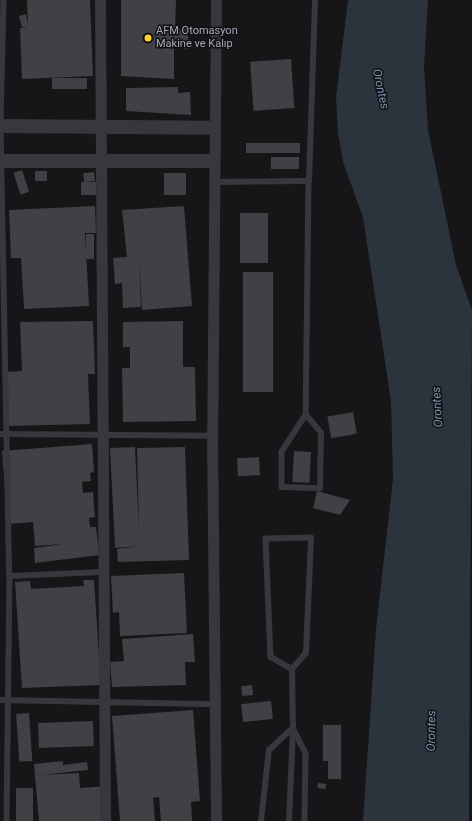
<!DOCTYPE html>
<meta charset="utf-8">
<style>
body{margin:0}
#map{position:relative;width:472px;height:821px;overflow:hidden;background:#161618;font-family:Roboto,sans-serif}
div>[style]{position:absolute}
.water>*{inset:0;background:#2b333d}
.building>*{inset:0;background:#404045;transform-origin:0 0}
.service>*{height:5.5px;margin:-2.75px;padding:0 2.75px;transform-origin:2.75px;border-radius:2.75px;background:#37373d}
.minor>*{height:11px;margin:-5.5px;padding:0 5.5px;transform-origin:5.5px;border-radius:5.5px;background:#37373d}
.tertiary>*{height:14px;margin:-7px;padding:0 7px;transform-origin:7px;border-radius:7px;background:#37373d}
.dots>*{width:11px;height:11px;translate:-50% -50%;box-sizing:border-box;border:2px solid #111113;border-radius:50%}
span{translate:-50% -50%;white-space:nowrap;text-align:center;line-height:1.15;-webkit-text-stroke:3px #111113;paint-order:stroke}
.poi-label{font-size:11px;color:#a7aab9}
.left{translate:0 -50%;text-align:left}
.water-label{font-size:12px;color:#7c93b6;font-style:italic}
</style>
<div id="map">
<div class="water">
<div style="clip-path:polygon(348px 0,428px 0,424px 67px,428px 130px,456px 265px,472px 310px,469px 821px,363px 821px,376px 629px,393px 479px,391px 401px,363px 217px,343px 162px,338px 134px,336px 97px)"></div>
</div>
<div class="building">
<div style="clip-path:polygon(27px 0,90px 0,93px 76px,22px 79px,20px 28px,28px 27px,22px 27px,19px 16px,26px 14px,28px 25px)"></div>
<div style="clip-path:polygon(121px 0,176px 0,175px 28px,188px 29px,188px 49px,174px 48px,174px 79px,121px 76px)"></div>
<div style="left:291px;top:59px;width:49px;height:41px;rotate:86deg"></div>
<div style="left:52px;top:78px;width:35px;height:11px"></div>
<div style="clip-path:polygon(178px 87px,178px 93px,190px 92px,191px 115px,126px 111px,126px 88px)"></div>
<div style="left:300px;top:143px;width:10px;height:54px;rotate:90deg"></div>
<div style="left:271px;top:157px;width:28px;height:12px"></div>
<div style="left:22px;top:170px;width:23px;height:9px;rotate:72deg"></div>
<div style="left:35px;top:171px;width:12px;height:10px"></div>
<div style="left:94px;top:172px;width:9px;height:11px;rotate:84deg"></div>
<div style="left:186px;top:173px;width:22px;height:22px;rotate:90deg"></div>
<div style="left:96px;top:182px;width:13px;height:15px;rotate:90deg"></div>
<div style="clip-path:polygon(95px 206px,96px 233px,85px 233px,89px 306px,24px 309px,21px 258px,11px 258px,9px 210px)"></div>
<div style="clip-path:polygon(184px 206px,192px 306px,142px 310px,139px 257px,141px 307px,123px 308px,122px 283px,115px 284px,113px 258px,127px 257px,122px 210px)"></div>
<div style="left:240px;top:213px;width:28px;height:50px"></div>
<div style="left:86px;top:234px;width:8px;height:25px"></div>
<div style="left:243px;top:272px;width:30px;height:120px"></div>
<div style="clip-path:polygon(93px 321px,95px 374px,88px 374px,90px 424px,7px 426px,5px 372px,22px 371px,20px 322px)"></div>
<div style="clip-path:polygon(183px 321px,183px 367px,195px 367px,196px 421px,123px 422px,122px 368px,130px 368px,130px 347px,123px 347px,123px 322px)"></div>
<div style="left:353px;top:412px;width:22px;height:26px;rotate:80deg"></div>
<div style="clip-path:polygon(92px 444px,94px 472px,90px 473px,91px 481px,82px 482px,83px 493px,93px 492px,95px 517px,89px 518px,90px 527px,96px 527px,99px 555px,35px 563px,34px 548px,63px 544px,35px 546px,33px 522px,8px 524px,2px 451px)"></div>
<div style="clip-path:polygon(135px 447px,139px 530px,137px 448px,185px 447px,189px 560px,118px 562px,117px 549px,140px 546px,115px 548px,110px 448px)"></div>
<div style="left:294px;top:451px;width:17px;height:31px;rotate:3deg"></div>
<div style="left:259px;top:457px;width:18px;height:22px;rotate:87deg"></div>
<div style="clip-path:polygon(317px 491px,350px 500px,340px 515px,313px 508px)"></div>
<div style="clip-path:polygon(184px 573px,187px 633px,120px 636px,119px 612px,113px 613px,111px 576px)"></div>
<div style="clip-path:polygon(83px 580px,94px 580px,101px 685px,22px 688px,15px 582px,30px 581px,31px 589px,84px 586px)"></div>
<div style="clip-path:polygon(193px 634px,195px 662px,185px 662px,186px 685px,112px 687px,110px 662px,124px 661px,122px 639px)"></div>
<div style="left:252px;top:685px;width:10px;height:11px;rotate:84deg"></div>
<div style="left:271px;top:701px;width:18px;height:30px;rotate:84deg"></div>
<div style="clip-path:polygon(193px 710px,200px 801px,191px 802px,192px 821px,161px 821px,159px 797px,153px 798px,155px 821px,120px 821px,112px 716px)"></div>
<div style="left:29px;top:713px;width:48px;height:13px;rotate:86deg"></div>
<div style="left:93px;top:721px;width:25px;height:55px;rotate:88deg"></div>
<div style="clip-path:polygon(323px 725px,341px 725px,341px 779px,328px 779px,328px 761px,323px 761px)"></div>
<div style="clip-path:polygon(63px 761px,63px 765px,87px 762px,88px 770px,41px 775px,79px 773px,80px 788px,108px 786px,110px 821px,39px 821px,34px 764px)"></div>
<div style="left:318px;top:783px;width:8px;height:5px;rotate:7deg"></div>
<div style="left:16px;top:788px;width:17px;height:33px"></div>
</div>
<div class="service">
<div style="left:4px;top:0;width:126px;rotate:91.4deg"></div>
<div style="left:1px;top:126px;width:450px;rotate:88.9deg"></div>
<div style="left:10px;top:576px;width:245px;rotate:90.7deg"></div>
<div style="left:309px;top:181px;width:181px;rotate:-88.1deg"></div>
<div style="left:213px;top:182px;width:96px;rotate:-0.6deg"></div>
<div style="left:309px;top:181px;width:234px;rotate:90.7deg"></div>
<div style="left:306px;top:415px;width:44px;rotate:123deg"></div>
<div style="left:282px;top:452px;width:35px;rotate:90deg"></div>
<div style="left:282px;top:487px;width:38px;rotate:2deg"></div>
<div style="left:320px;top:488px;width:55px;rotate:-89deg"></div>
<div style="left:321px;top:433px;width:23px;rotate:-130deg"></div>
<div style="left:0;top:434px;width:212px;rotate:0.5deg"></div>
<div style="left:10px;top:576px;width:92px;rotate:-2.5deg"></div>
<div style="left:0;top:700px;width:215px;rotate:1.1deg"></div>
<div style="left:293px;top:728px;width:29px;rotate:63deg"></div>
<div style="left:306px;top:754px;width:67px;rotate:90.9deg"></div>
<div style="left:261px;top:821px;width:71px;rotate:-83.6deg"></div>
<div style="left:269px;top:750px;width:33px;rotate:-43deg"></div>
<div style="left:293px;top:728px;width:59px;rotate:-91deg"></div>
<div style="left:292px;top:669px;width:21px;rotate:-49deg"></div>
<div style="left:306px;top:653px;width:115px;rotate:-87.5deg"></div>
<div style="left:311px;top:538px;width:45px;rotate:178.7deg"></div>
<div style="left:266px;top:539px;width:118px;rotate:87.6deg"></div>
<div style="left:271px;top:657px;width:24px;rotate:30deg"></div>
<div style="left:289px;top:821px;width:92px;rotate:-87.5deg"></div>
</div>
<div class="minor">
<div style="left:100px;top:0;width:821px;rotate:89.65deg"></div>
<div style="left:216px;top:0;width:436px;rotate:90.5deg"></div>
<div style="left:212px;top:436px;width:385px;rotate:89.4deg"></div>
</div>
<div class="tertiary">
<div style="left:0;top:126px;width:213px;rotate:0.5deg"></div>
<div style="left:0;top:161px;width:213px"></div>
</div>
<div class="dots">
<div style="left:148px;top:38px;background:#fdd129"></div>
</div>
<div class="poi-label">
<span class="left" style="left:156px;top:38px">AFM Otomasyon<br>Makine ve Kalıp</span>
</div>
<div class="water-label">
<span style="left:380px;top:89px;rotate:78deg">Orontes</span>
<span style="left:438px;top:407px;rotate:-93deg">Orontes</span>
<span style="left:432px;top:731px;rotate:-89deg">Orontes</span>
</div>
</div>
